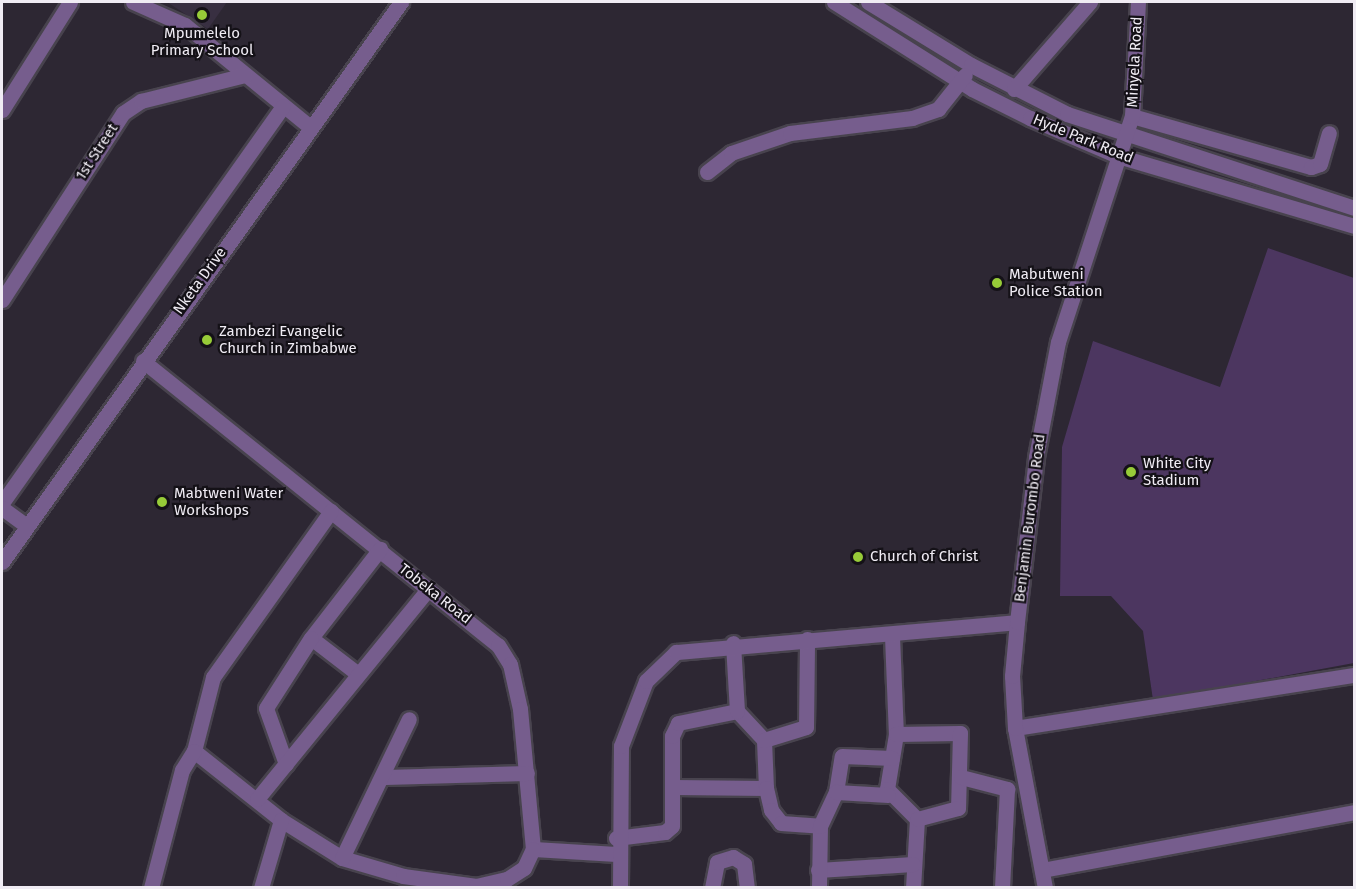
<!DOCTYPE html>
<style>
body{margin:0}
#map{position:relative;width:1356px;height:889px;overflow:hidden;background:#2d2733;font-family:"Fira Sans",sans-serif}
div>[style]{position:absolute}
.built>*{inset:0;background:#382f41}
.green>*{inset:0;background:#4c3660}
.roads{filter:drop-shadow(2px 0 #48434e) drop-shadow(-2px 0 #48434e) drop-shadow(0 2px #48434e) drop-shadow(0 -2px #48434e)}
.minor>*{height:15px;margin:-7.5px;padding:0 7.5px;transform-origin:7.5px;border-radius:7.5px;background:#765d8d}
.dots>*{width:16px;height:16px;translate:-50% -50%;box-sizing:border-box;border:3px solid #141117;border-radius:50%}
span{translate:-50% -50%;white-space:nowrap;text-align:center;line-height:1.15;-webkit-text-stroke:4.5px #141117;paint-order:stroke}
.poi-label{font-size:15px;color:#f0ecf4}
.left{translate:0 -50%;text-align:left}
.street-label{font-size:15px;color:#f0ecf4}
.frame{position:absolute;inset:0;border:3px solid #f0ecf4;pointer-events:none}
</style>
<div id="map">
<div class="built">
<div style="clip-path:polygon(167px 2px,227px 2px,208px 29px)"></div>
</div>
<div class="green">
<div style="clip-path:polygon(1268px 248px,1354px 278px,1354px 663px,1153px 700px,1143px 631px,1111px 596px,1060px 596px,1062px 447px,1093px 341px,1220px 387px)"></div>
</div>
<div class="roads">
<div class="minor">
<div style="left:133px;top:2px;width:57px;rotate:23.9deg"></div>
<div style="left:185px;top:25px;width:160px;rotate:39.2deg"></div>
<div style="left:834px;top:2px;width:163px;rotate:32.2deg"></div>
<div style="left:972px;top:89px;width:65px;rotate:26.6deg"></div>
<div style="left:1030px;top:118px;width:96px;rotate:23.4deg"></div>
<div style="left:1118px;top:156px;width:246px;rotate:16.5deg"></div>
<div style="left:868px;top:2px;width:121px;rotate:31.5deg"></div>
<div style="left:971px;top:65px;width:108px;rotate:27deg"></div>
<div style="left:1067px;top:114px;width:302px;rotate:18.1deg"></div>
<div style="left:1014px;top:89px;width:116px;rotate:-48.9deg"></div>
<div style="left:2px;top:110px;width:128px;rotate:-57.8deg"></div>
<div style="left:1132px;top:116px;width:186px;rotate:15.9deg"></div>
<div style="left:1311px;top:167px;width:9px;rotate:-18deg"></div>
<div style="left:1320px;top:164px;width:32px;rotate:-74deg"></div>
<div style="left:707px;top:172px;width:31px;rotate:-38deg"></div>
<div style="left:731px;top:153px;width:62px;rotate:-18.7deg"></div>
<div style="left:790px;top:133px;width:123px;rotate:-7deg"></div>
<div style="left:912px;top:118px;width:28px;rotate:-19deg"></div>
<div style="left:938px;top:109px;width:43px;rotate:-51.5deg"></div>
<div style="left:2px;top:300px;width:223px;rotate:-57.1deg"></div>
<div style="left:123px;top:113px;width:22px;rotate:-34deg"></div>
<div style="left:141px;top:101px;width:107px;rotate:-14deg"></div>
<div style="left:143px;top:361px;width:455px;rotate:38.7deg"></div>
<div style="left:498px;top:645px;width:22px;rotate:58deg"></div>
<div style="left:510px;top:664px;width:46px;rotate:77.5deg"></div>
<div style="left:520px;top:709px;width:141px;rotate:84.7deg"></div>
<div style="left:533px;top:849px;width:84px;rotate:3.4deg"></div>
<div style="left:2px;top:503px;width:486px;rotate:-54.7deg"></div>
<div style="left:2px;top:508px;width:31px;rotate:36deg"></div>
<div style="left:331px;top:511px;width:204px;rotate:125.4deg"></div>
<div style="left:213px;top:677px;width:76px;rotate:104.4deg"></div>
<div style="left:194px;top:751px;width:111px;rotate:38.4deg"></div>
<div style="left:281px;top:820px;width:72px;rotate:31.9deg"></div>
<div style="left:342px;top:858px;width:64px;rotate:16.4deg"></div>
<div style="left:403px;top:876px;width:74px;rotate:7.8deg"></div>
<div style="left:476px;top:886px;width:32px;rotate:-13deg"></div>
<div style="left:507px;top:879px;width:20px;rotate:-33deg"></div>
<div style="left:524px;top:868px;width:21px;rotate:-65deg"></div>
<div style="left:2px;top:562px;width:688px;rotate:-54.53deg"></div>
<div style="left:892px;top:636px;width:98px;rotate:87.7deg"></div>
<div style="left:896px;top:734px;width:56px;rotate:99.3deg"></div>
<div style="left:887px;top:789px;width:42px;rotate:45deg"></div>
<div style="left:917px;top:819px;width:69px;rotate:93.3deg"></div>
<div style="left:358px;top:674px;width:59px;rotate:-142.5deg"></div>
<div style="left:311px;top:638px;width:113px;rotate:-52.2deg"></div>
<div style="left:737px;top:711px;width:40px;rotate:47deg"></div>
<div style="left:1015px;top:728px;width:343px;rotate:-8.9deg"></div>
<div style="left:896px;top:734px;width:64px;rotate:-0.9deg"></div>
<div style="left:960px;top:733px;width:75px;rotate:91.5deg"></div>
<div style="left:958px;top:808px;width:42px;rotate:165deg"></div>
<div style="left:286px;top:764px;width:59px;rotate:-109.7deg"></div>
<div style="left:266px;top:708px;width:83px;rotate:-57.3deg"></div>
<div style="left:385px;top:777px;width:142px;rotate:-1.6deg"></div>
<div style="left:961px;top:777px;width:48px;rotate:14.6deg"></div>
<div style="left:1007px;top:789px;width:99px;rotate:92.9deg"></div>
<div style="left:674px;top:787px;width:92px;rotate:0.6deg"></div>
<div style="left:766px;top:788px;width:48px;rotate:-92.4deg"></div>
<div style="left:764px;top:740px;width:44px;rotate:-17.2deg"></div>
<div style="left:806px;top:727px;width:88px;rotate:-89.3deg"></div>
<div style="left:766px;top:788px;width:23px;rotate:77deg"></div>
<div style="left:771px;top:810px;width:16px;rotate:52deg"></div>
<div style="left:781px;top:823px;width:39px;rotate:4deg"></div>
<div style="left:836px;top:792px;width:36px;rotate:-81deg"></div>
<div style="left:842px;top:756px;width:50px;rotate:2.3deg"></div>
<div style="left:257px;top:799px;width:271px;rotate:-50.8deg"></div>
<div style="left:616px;top:838px;width:49px;rotate:-7deg"></div>
<div style="left:665px;top:832px;width:9px;rotate:-41deg"></div>
<div style="left:672px;top:826px;width:90px;rotate:-90deg"></div>
<div style="left:672px;top:736px;width:14px;rotate:-65deg"></div>
<div style="left:678px;top:723px;width:60px;rotate:-11.5deg"></div>
<div style="left:737px;top:711px;width:68px;rotate:-93.4deg"></div>
<div style="left:342px;top:858px;width:154px;rotate:-64.3deg"></div>
<div style="left:818px;top:870px;width:95px;rotate:-3.6deg"></div>
<div style="left:1042px;top:870px;width:317px;rotate:-10.5deg"></div>
<div style="left:151px;top:888px;width:122px;rotate:-75.3deg"></div>
<div style="left:182px;top:770px;width:22px;rotate:-58deg"></div>
<div style="left:261px;top:888px;width:71px;rotate:-73.6deg"></div>
<div style="left:620px;top:888px;width:142px;rotate:-89.6deg"></div>
<div style="left:621px;top:746px;width:70px;rotate:-69deg"></div>
<div style="left:646px;top:681px;width:42px;rotate:-44deg"></div>
<div style="left:676px;top:652px;width:342px;rotate:-5deg"></div>
<div style="left:712px;top:888px;width:26px;rotate:-79deg"></div>
<div style="left:717px;top:862px;width:17px;rotate:-17deg"></div>
<div style="left:733px;top:857px;width:13px;rotate:32deg"></div>
<div style="left:744px;top:864px;width:24px;rotate:83deg"></div>
<div style="left:819px;top:888px;width:62px;rotate:-89.1deg"></div>
<div style="left:820px;top:826px;width:38px;rotate:-65deg"></div>
<div style="left:836px;top:792px;width:52px;rotate:3.3deg"></div>
<div style="left:1045px;top:888px;width:163px;rotate:-100.6deg"></div>
<div style="left:1015px;top:728px;width:52px;rotate:-93.3deg"></div>
<div style="left:1012px;top:676px;width:54px;rotate:-84.7deg"></div>
<div style="left:1017px;top:622px;width:166px;rotate:-83.4deg"></div>
<div style="left:1036px;top:457px;width:117px;rotate:-79.2deg"></div>
<div style="left:1058px;top:342px;width:238px;rotate:-71.9deg"></div>
<div style="left:1132px;top:116px;width:114px;rotate:-87deg"></div>
</div>
</div>
<div class="dots">
<div style="left:202px;top:15px;background:#97cb38"></div>
<div style="left:997px;top:283px;background:#97cb38"></div>
<div style="left:207px;top:340px;background:#97cb38"></div>
<div style="left:1131px;top:472px;background:#97cb38"></div>
<div style="left:162px;top:502px;background:#97cb38"></div>
<div style="left:858px;top:557px;background:#97cb38"></div>
</div>
<div class="poi-label">
<span style="left:202px;top:42px">Mpumelelo<br>Primary School</span>
<span class="left" style="left:1009px;top:283px">Mabutweni<br>Police Station</span>
<span class="left" style="left:219px;top:340px">Zambezi Evangelic<br>Church in Zimbabwe</span>
<span class="left" style="left:1143px;top:472px">White City<br>Stadium</span>
<span class="left" style="left:174px;top:502px">Mabtweni Water<br>Workshops</span>
<span class="left" style="left:870px;top:557px">Church of Christ</span>
</div>
<div class="street-label">
<span style="left:1135px;top:62px;rotate:-87deg">Minyela Road</span>
<span style="left:1083px;top:139px;rotate:22deg">Hyde Park Road</span>
<span style="left:97px;top:152px;rotate:-57deg">1st Street</span>
<span style="left:200px;top:281px;rotate:-54deg">Nketa Drive</span>
<span style="left:1030px;top:518px;rotate:-83deg">Benjamin Burombo Road</span>
<span style="left:435px;top:594px;rotate:38deg">Tobeka Road</span>
</div>
<div class="frame"></div>
</div>
